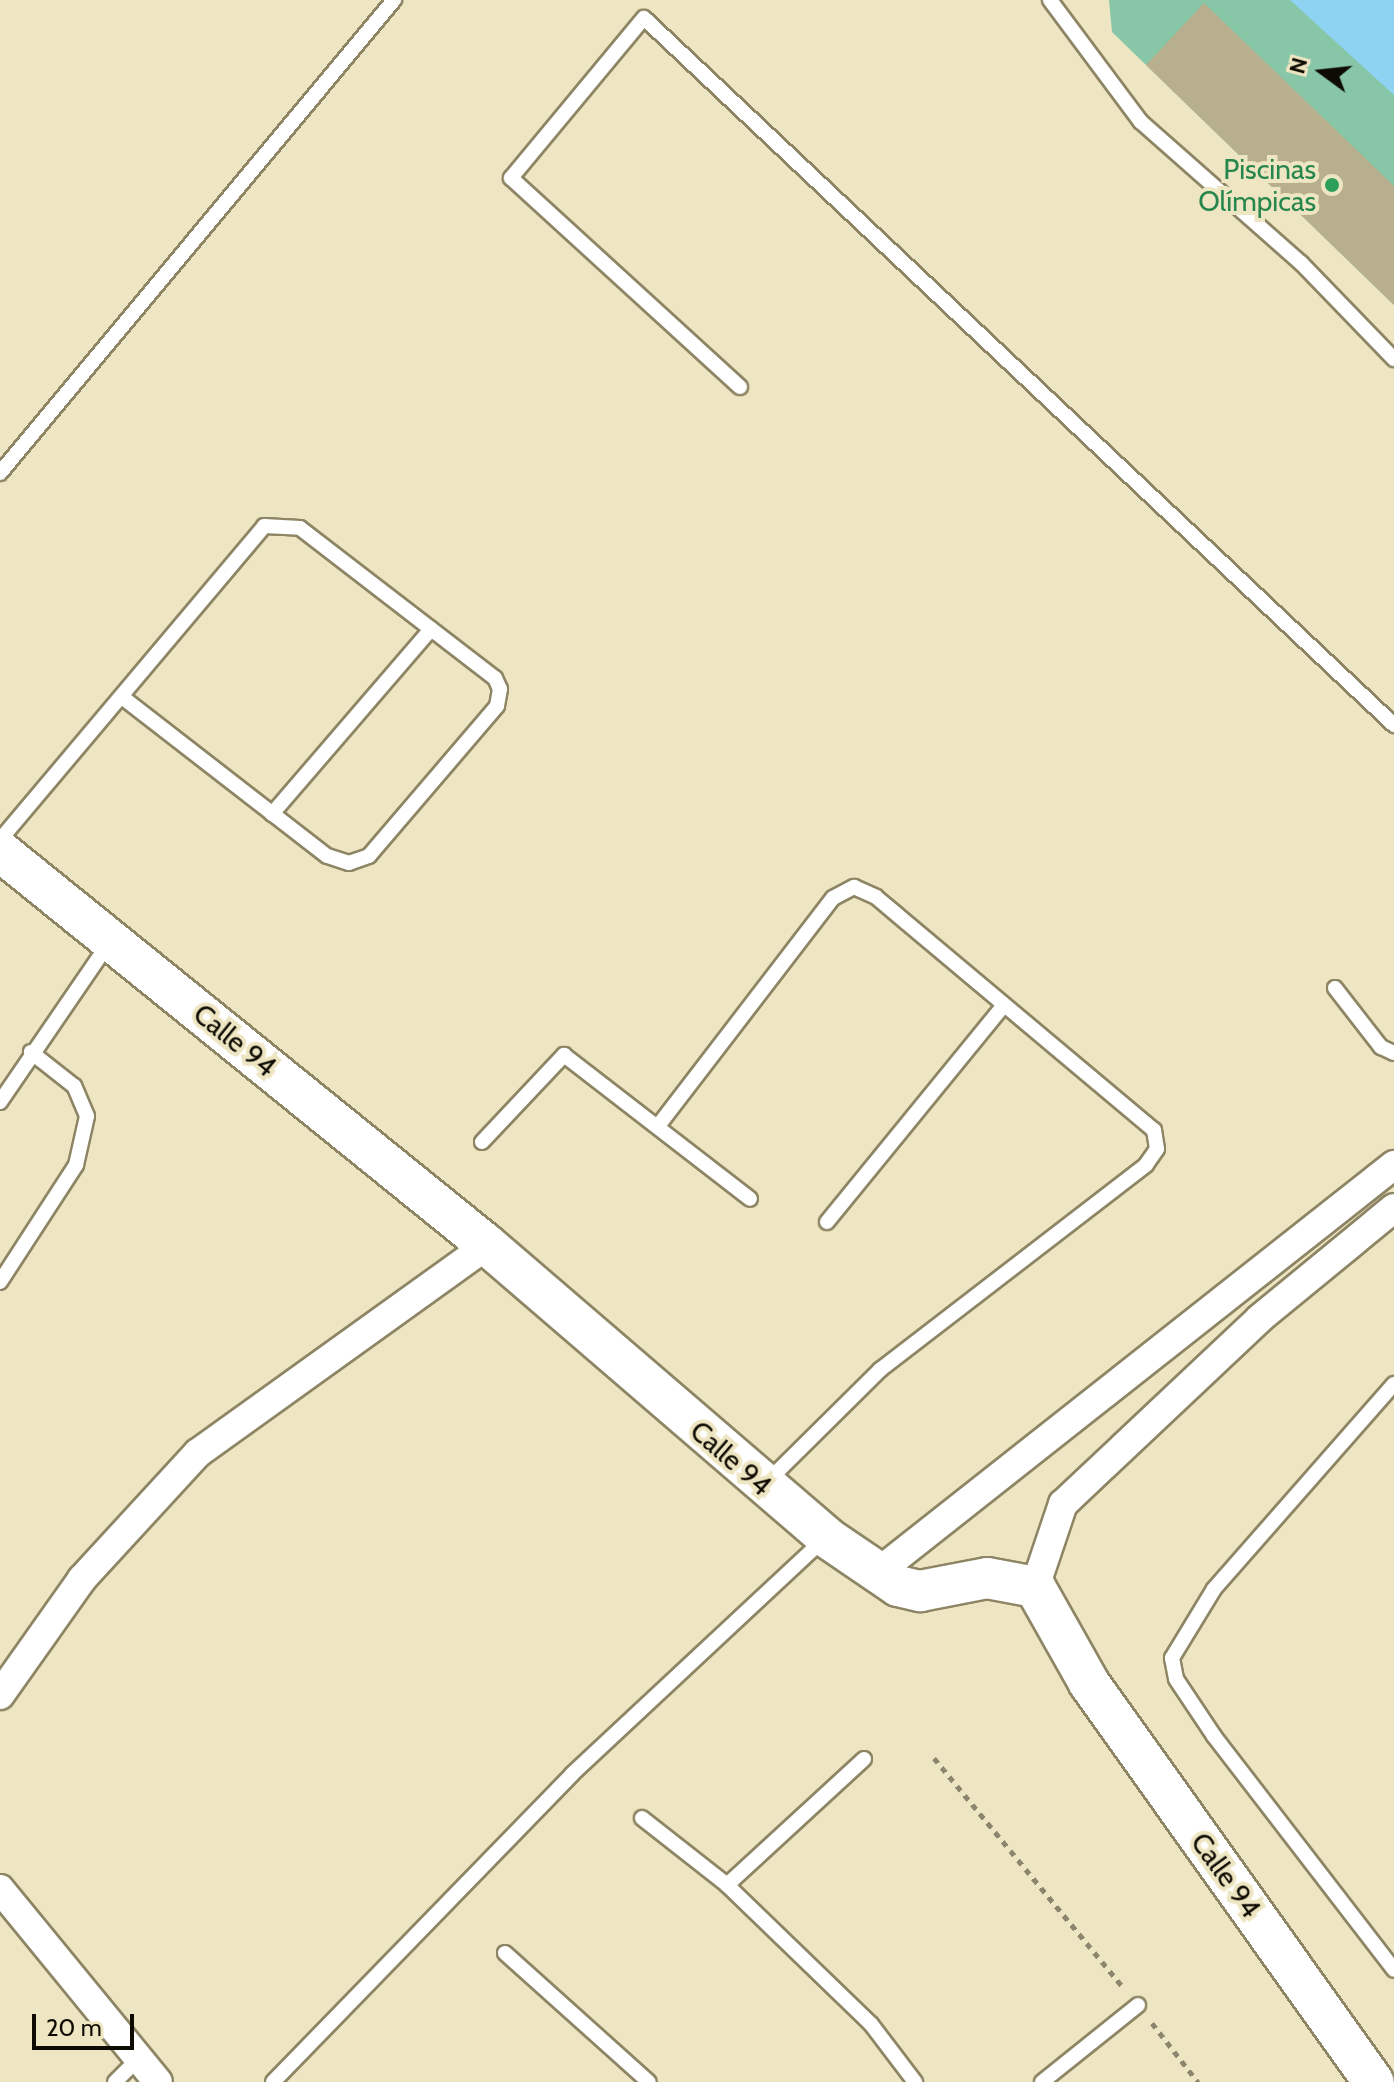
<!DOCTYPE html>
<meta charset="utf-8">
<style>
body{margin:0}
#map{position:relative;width:1394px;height:2082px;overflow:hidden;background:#eee6c2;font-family:Cabin,sans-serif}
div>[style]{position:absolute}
.green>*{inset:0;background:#87c6a6}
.water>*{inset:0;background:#8fd3f3}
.building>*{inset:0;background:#b7af8d}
.path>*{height:5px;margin-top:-2.5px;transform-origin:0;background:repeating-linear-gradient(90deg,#8c866e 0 6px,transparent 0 12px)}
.roads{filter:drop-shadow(2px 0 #8d8564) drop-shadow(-2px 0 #8d8564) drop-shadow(0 2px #8d8564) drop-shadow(0 -2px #8d8564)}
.lane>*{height:14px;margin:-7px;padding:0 7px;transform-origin:7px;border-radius:7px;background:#fff}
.street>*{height:28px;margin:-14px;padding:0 14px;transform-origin:14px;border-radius:14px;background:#fff}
.secondary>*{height:40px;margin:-20px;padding:0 20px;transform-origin:20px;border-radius:20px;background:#fff}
.dots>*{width:22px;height:22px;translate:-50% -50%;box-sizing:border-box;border:4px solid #eee6c2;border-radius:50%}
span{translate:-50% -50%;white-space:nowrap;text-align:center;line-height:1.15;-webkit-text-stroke:8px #eee6c2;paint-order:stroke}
.leisure-label{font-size:28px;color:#27864d}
.right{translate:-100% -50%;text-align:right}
.street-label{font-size:28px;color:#0e0b02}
.north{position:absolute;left:1282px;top:32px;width:80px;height:80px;-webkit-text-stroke:6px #eee6c2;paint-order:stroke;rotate:285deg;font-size:22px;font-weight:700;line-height:32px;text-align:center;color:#0e0b02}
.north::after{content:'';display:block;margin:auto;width:28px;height:36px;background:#0e0b02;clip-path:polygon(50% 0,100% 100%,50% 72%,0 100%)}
.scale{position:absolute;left:32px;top:2014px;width:102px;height:36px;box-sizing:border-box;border:4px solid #0e0b02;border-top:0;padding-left:10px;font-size:24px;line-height:28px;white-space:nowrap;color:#0e0b02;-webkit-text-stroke:6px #eee6c2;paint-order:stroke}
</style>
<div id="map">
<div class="green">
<div style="clip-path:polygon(1109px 0,1394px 0,1394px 305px,1112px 32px)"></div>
</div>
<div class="water">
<div style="clip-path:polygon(1290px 0,1394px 0,1394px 95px)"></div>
</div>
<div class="building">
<div style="clip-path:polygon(1204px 3px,1394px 186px,1394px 305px,1146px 65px)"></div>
</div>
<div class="path">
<div style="left:934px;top:1758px;width:297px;rotate:50.5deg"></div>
<div style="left:1152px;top:2023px;width:75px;rotate:52.1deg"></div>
</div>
<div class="roads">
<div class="lane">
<div style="left:1050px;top:0;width:152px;rotate:53.3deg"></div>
<div style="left:1141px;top:122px;width:213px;rotate:41.4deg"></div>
<div style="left:1301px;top:263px;width:134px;rotate:45.9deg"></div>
<div style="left:740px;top:387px;width:310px;rotate:-137.6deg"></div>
<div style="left:511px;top:178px;width:208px;rotate:-50.3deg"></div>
<div style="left:644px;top:18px;width:1031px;rotate:43.31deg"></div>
<div style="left:0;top:473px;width:616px;rotate:-50.21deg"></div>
<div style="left:272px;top:814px;width:244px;rotate:-49.3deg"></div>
<div style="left:0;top:840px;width:410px;rotate:-49.9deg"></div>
<div style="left:264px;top:526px;width:36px;rotate:3deg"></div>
<div style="left:300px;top:528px;width:246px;rotate:37.6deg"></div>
<div style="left:495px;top:678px;width:12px;rotate:66deg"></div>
<div style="left:500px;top:689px;width:17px;rotate:100deg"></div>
<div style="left:497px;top:706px;width:197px;rotate:130.5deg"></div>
<div style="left:369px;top:856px;width:21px;rotate:161deg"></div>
<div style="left:349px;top:863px;width:23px;rotate:-162deg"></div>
<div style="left:327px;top:856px;width:258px;rotate:-142.2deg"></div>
<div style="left:1335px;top:988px;width:75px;rotate:52.1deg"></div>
<div style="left:1381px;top:1047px;width:14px;rotate:25deg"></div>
<div style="left:0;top:1102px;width:191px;rotate:-55.6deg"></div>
<div style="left:658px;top:1126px;width:287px;rotate:-52.5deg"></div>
<div style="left:833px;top:898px;width:24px;rotate:-28deg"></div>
<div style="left:854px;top:887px;width:24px;rotate:24deg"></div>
<div style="left:876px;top:897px;width:363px;rotate:40deg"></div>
<div style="left:1154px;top:1130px;width:19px;rotate:81deg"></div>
<div style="left:1157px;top:1149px;width:19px;rotate:125deg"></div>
<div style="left:1146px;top:1165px;width:336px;rotate:142.4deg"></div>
<div style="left:880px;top:1370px;width:159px;rotate:135.3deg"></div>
<div style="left:482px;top:1142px;width:120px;rotate:-46.7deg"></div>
<div style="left:564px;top:1055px;width:235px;rotate:37.7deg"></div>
<div style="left:827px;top:1222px;width:280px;rotate:-50.8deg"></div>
<div style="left:0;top:1282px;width:140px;rotate:-57deg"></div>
<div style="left:76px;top:1165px;width:50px;rotate:-77.3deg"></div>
<div style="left:87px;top:1116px;width:33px;rotate:-113deg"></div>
<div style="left:74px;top:1086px;width:55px;rotate:-141.7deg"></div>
<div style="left:1394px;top:1384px;width:273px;rotate:131.3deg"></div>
<div style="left:1214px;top:1589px;width:81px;rotate:121.3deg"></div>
<div style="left:1172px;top:1658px;width:21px;rotate:79deg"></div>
<div style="left:1176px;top:1679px;width:69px;rotate:56.3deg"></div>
<div style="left:1214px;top:1736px;width:295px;rotate:52.4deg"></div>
<div style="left:642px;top:1818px;width:108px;rotate:38.2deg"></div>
<div style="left:727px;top:1885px;width:200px;rotate:44deg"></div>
<div style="left:871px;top:2024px;width:73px;rotate:52.8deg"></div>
<div style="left:727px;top:1885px;width:186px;rotate:-42.6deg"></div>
<div style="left:505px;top:1953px;width:193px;rotate:41.9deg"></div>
<div style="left:115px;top:2082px;width:33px;rotate:-45deg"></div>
<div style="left:273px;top:2082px;width:429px;rotate:-45.8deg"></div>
<div style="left:572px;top:1774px;width:346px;rotate:-43deg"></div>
<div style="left:1042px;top:2082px;width:123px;rotate:-38.7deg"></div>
</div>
<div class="street">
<div style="left:877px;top:1573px;width:659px;rotate:-38.28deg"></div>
<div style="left:1035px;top:1587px;width:88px;rotate:-71.4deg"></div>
<div style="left:1063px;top:1504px;width:270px;rotate:-43.3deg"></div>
<div style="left:1259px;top:1319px;width:175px;rotate:-39.4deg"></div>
<div style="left:0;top:1695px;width:142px;rotate:-54.7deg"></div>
<div style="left:82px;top:1579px;width:171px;rotate:-47.4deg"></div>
<div style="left:198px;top:1453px;width:356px;rotate:-35.7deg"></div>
<div style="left:0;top:1889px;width:249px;rotate:50.7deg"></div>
</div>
<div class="secondary">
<div style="left:0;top:851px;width:626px;rotate:38.97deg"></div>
<div style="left:487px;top:1245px;width:447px;rotate:40.7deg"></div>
<div style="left:826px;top:1537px;width:87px;rotate:34.2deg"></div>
<div style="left:898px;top:1586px;width:23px;rotate:13deg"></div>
<div style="left:920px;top:1591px;width:68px;rotate:-11deg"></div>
<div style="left:987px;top:1578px;width:49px;rotate:10.6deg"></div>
<div style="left:1035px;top:1587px;width:110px;rotate:60.6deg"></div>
<div style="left:1089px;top:1683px;width:490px;rotate:54.5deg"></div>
</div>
</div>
<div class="dots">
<div style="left:1332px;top:185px;background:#2e9e5b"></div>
</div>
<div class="leisure-label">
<span class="right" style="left:1316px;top:185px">Piscinas<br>Olímpicas</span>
</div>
<div class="street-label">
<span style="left:235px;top:1040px;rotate:39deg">Calle 94</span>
<span style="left:731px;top:1458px;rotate:41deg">Calle 94</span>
<span style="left:1226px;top:1875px;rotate:54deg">Calle 94</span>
</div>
<div class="north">N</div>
<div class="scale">20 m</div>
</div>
